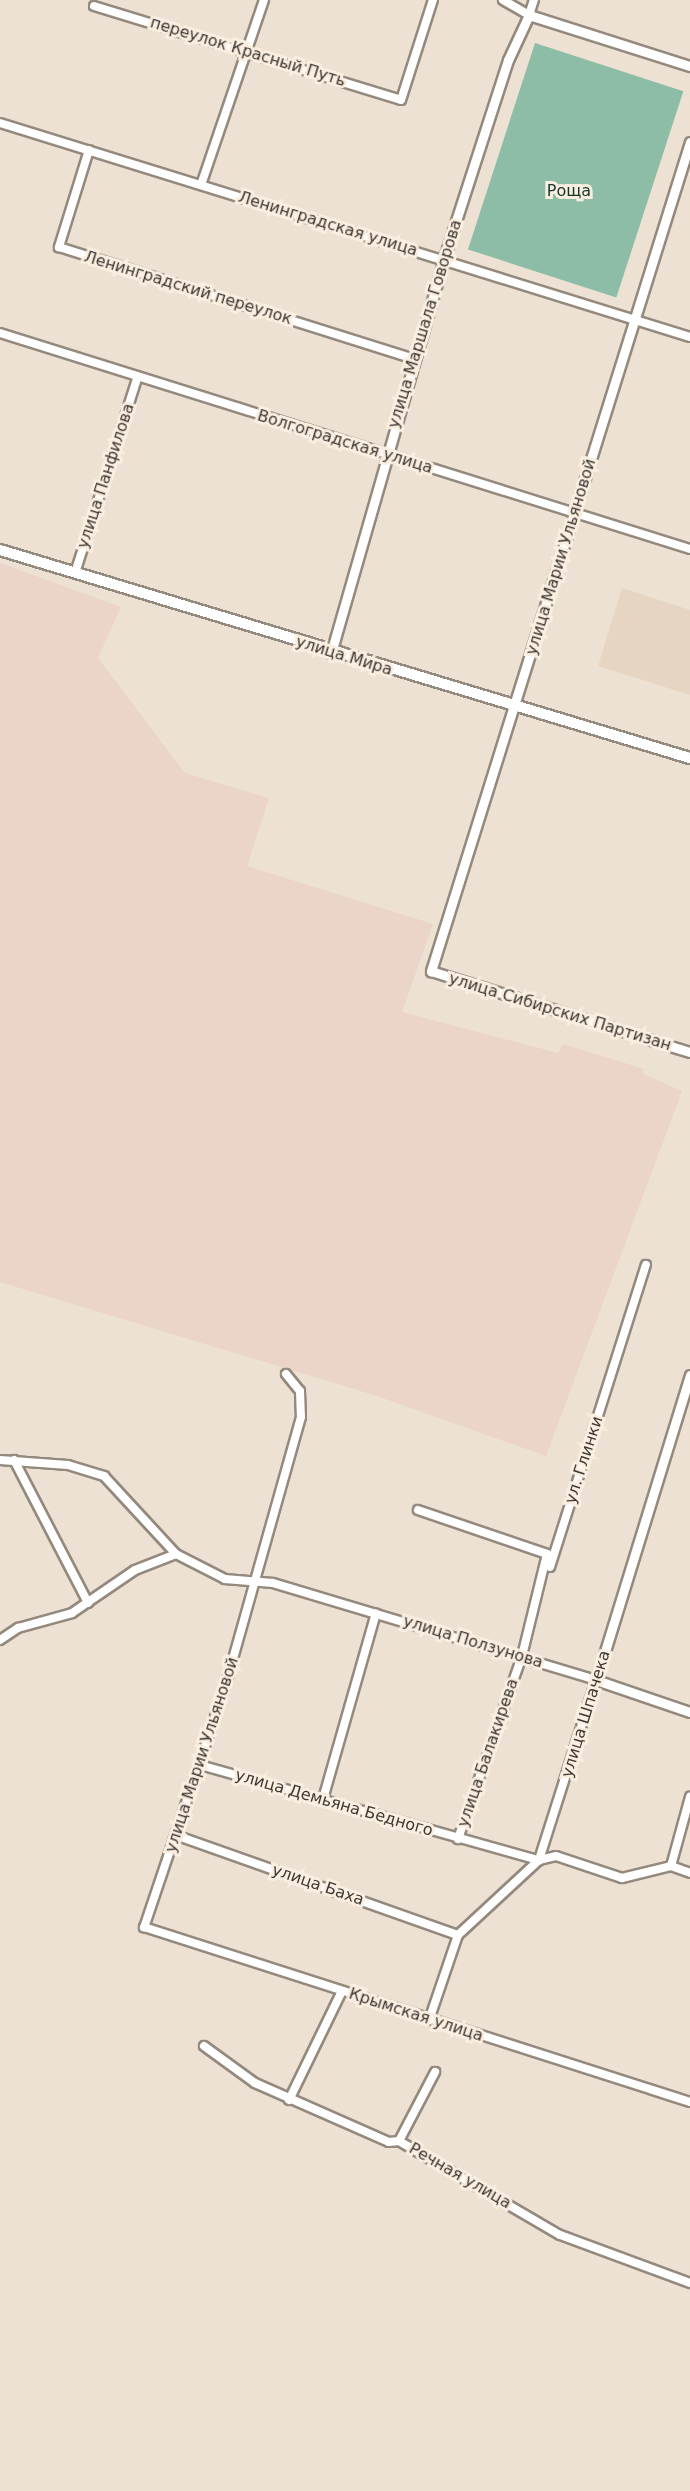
<!DOCTYPE html>
<meta charset="utf-8">
<style>
body{margin:0}
#map{position:relative;width:690px;height:2491px;overflow:hidden;background:#ede1d3;font-family:"DejaVu Sans",sans-serif}
div>[style]{position:absolute}
.industrial>*{inset:0;background:#ebd4ca}
.built>*{inset:0;background:#e6d5c2}
.green>*{inset:0;background:#8dbda6;transform-origin:0 0}
.roads{filter:drop-shadow(2px 0 #94897d) drop-shadow(-2px 0 #94897d) drop-shadow(0 2px #94897d) drop-shadow(0 -2px #94897d)}
.minor>*{height:8px;margin:-4px;padding:0 4px;transform-origin:4px;border-radius:4px;background:#fff}
.tertiary>*{height:9px;margin:-4.5px;padding:0 4.5px;transform-origin:4.5px;border-radius:4.5px;background:#fff}
.secondary>*{height:10px;margin:-5px;padding:0 5px;transform-origin:5px;border-radius:5px;background:#fff}
span{translate:-50% -50%;white-space:nowrap;text-align:center;line-height:1.15;-webkit-text-stroke:6px #faeee0;paint-order:stroke}
.street-label{font-size:16px;color:#3d3833}
.park-label{font-size:16px;color:#133829}
</style>
<div id="map">
<div class="industrial">
<div style="clip-path:polygon(0 563px,121px 607px,98px 658px,185px 773px,269px 798px,247px 866px,433px 924px,402px 1012px,558px 1053px,563px 1044px,644px 1069px,643px 1074px,682px 1091px,546px 1456px,377px 1396px,0 1282px)"></div>
</div>
<div class="built">
<div style="clip-path:polygon(622px 588px,690px 610px,690px 695px,598px 666px)"></div>
</div>
<div class="green">
<div style="left:535px;top:43px;width:156px;height:217px;rotate:18deg"></div>
</div>
<div class="roads">
<div class="minor">
<div style="left:503px;top:0;width:30px;rotate:30deg"></div>
<div style="left:529px;top:15px;width:16px;rotate:-72deg"></div>
<div style="left:94px;top:6px;width:321px;rotate:17deg"></div>
<div style="left:401px;top:100px;width:105px;rotate:-72.3deg"></div>
<div style="left:0;top:123px;width:722px;rotate:17.23deg"></div>
<div style="left:89px;top:150px;width:102px;rotate:107.2deg"></div>
<div style="left:59px;top:247px;width:372px;rotate:17.5deg"></div>
<div style="left:201px;top:185px;width:195px;rotate:-71.2deg"></div>
<div style="left:0;top:333px;width:723px;rotate:17.38deg"></div>
<div style="left:75px;top:573px;width:204px;rotate:-72.3deg"></div>
<div style="left:286px;top:1374px;width:22px;rotate:51deg"></div>
<div style="left:300px;top:1391px;width:26px;rotate:88deg"></div>
<div style="left:301px;top:1417px;width:274px;rotate:105.7deg"></div>
<div style="left:227px;top:1681px;width:260px;rotate:108.6deg"></div>
<div style="left:144px;top:1927px;width:573px;rotate:17.77deg"></div>
<div style="left:0;top:1460px;width:68px;rotate:4.2deg"></div>
<div style="left:68px;top:1465px;width:38px;rotate:17deg"></div>
<div style="left:104px;top:1476px;width:106px;rotate:47.3deg"></div>
<div style="left:176px;top:1554px;width:55px;rotate:27deg"></div>
<div style="left:225px;top:1579px;width:48px;rotate:4.8deg"></div>
<div style="left:273px;top:1583px;width:337px;rotate:16.7deg"></div>
<div style="left:596px;top:1680px;width:189px;rotate:107.6deg"></div>
<div style="left:539px;top:1860px;width:110px;rotate:137.2deg"></div>
<div style="left:458px;top:1935px;width:90px;rotate:108.8deg"></div>
<div style="left:14px;top:1460px;width:161px;rotate:62.6deg"></div>
<div style="left:418px;top:1510px;width:136px;rotate:18.8deg"></div>
<div style="left:547px;top:1554px;width:105px;rotate:103.8deg"></div>
<div style="left:522px;top:1656px;width:194px;rotate:109.3deg"></div>
<div style="left:550px;top:1567px;width:317px;rotate:-72.4deg"></div>
<div style="left:0;top:1640px;width:22px;rotate:-34deg"></div>
<div style="left:18px;top:1628px;width:56px;rotate:-15.5deg"></div>
<div style="left:72px;top:1613px;width:76px;rotate:-34.3deg"></div>
<div style="left:135px;top:1570px;width:44px;rotate:-21.3deg"></div>
<div style="left:200px;top:1765px;width:352px;rotate:15.7deg"></div>
<div style="left:539px;top:1860px;width:17px;rotate:-13deg"></div>
<div style="left:556px;top:1856px;width:70px;rotate:18.4deg"></div>
<div style="left:622px;top:1878px;width:50px;rotate:-13.8deg"></div>
<div style="left:671px;top:1866px;width:20px;rotate:20deg"></div>
<div style="left:323px;top:1799px;width:193px;rotate:-74.1deg"></div>
<div style="left:178px;top:1836px;width:297px;rotate:19.5deg"></div>
<div style="left:671px;top:1866px;width:72px;rotate:-74.6deg"></div>
<div style="left:204px;top:2046px;width:63px;rotate:36deg"></div>
<div style="left:255px;top:2083px;width:146px;rotate:23.8deg"></div>
<div style="left:389px;top:2142px;width:10px;rotate:-6deg"></div>
<div style="left:399px;top:2141px;width:186px;rotate:30.3deg"></div>
<div style="left:560px;top:2235px;width:139px;rotate:20.3deg"></div>
<div style="left:289px;top:2100px;width:121px;rotate:-64.1deg"></div>
<div style="left:399px;top:2141px;width:78px;rotate:-62.4deg"></div>
</div>
<div class="tertiary">
<div style="left:690px;top:142px;width:869px;rotate:107.35deg"></div>
<div style="left:431px;top:971px;width:271px;rotate:17.4deg"></div>
<div style="left:331px;top:653px;width:411px;rotate:-74deg"></div>
<div style="left:444px;top:258px;width:208px;rotate:-72.1deg"></div>
<div style="left:508px;top:60px;width:50px;rotate:-65deg"></div>
<div style="left:529px;top:15px;width:169px;rotate:17.6deg"></div>
<div style="left:690px;top:1375px;width:319px;rotate:107.1deg"></div>
<div style="left:596px;top:1680px;width:99px;rotate:18.8deg"></div>
</div>
<div class="secondary">
<div style="left:0;top:550px;width:721px;rotate:16.78deg"></div>
</div>
</div>
<div class="street-label">
<span style="left:248px;top:52px;rotate:17deg">переулок Красный Путь</span>
<span style="left:328px;top:224px;rotate:17deg">Ленинградская улица</span>
<span style="left:188px;top:288px;rotate:17deg">Ленинградский переулок</span>
<span style="left:425px;top:324px;rotate:-73deg">улица Маршала Говорова</span>
<span style="left:345px;top:442px;rotate:17deg">Волгоградская улица</span>
<span style="left:106px;top:476px;rotate:-72deg">улица Панфилова</span>
<span style="left:561px;top:557px;rotate:-73deg">улица Марии Ульяновой</span>
<span style="left:344px;top:656px;rotate:17deg">улица Мира</span>
<span style="left:560px;top:1012px;rotate:17deg">улица Сибирских Партизан</span>
<span style="left:584px;top:1460px;rotate:-72deg">ул. Глинки</span>
<span style="left:473px;top:1642px;rotate:17deg">улица Ползунова</span>
<span style="left:586px;top:1714px;rotate:-73deg">улица Шпачека</span>
<span style="left:488px;top:1753px;rotate:-71deg">улица Балакирева</span>
<span style="left:202px;top:1755px;rotate:-72deg">улица Марии Ульяновой</span>
<span style="left:334px;top:1803px;rotate:16deg">улица Демьяна Бедного</span>
<span style="left:318px;top:1885px;rotate:19deg">улица Баха</span>
<span style="left:416px;top:2015px;rotate:18deg">Крымская улица</span>
<span style="left:460px;top:2176px;rotate:30deg">Речная улица</span>
</div>
<div class="park-label">
<span style="left:569px;top:191px">Роща</span>
</div>
</div>
